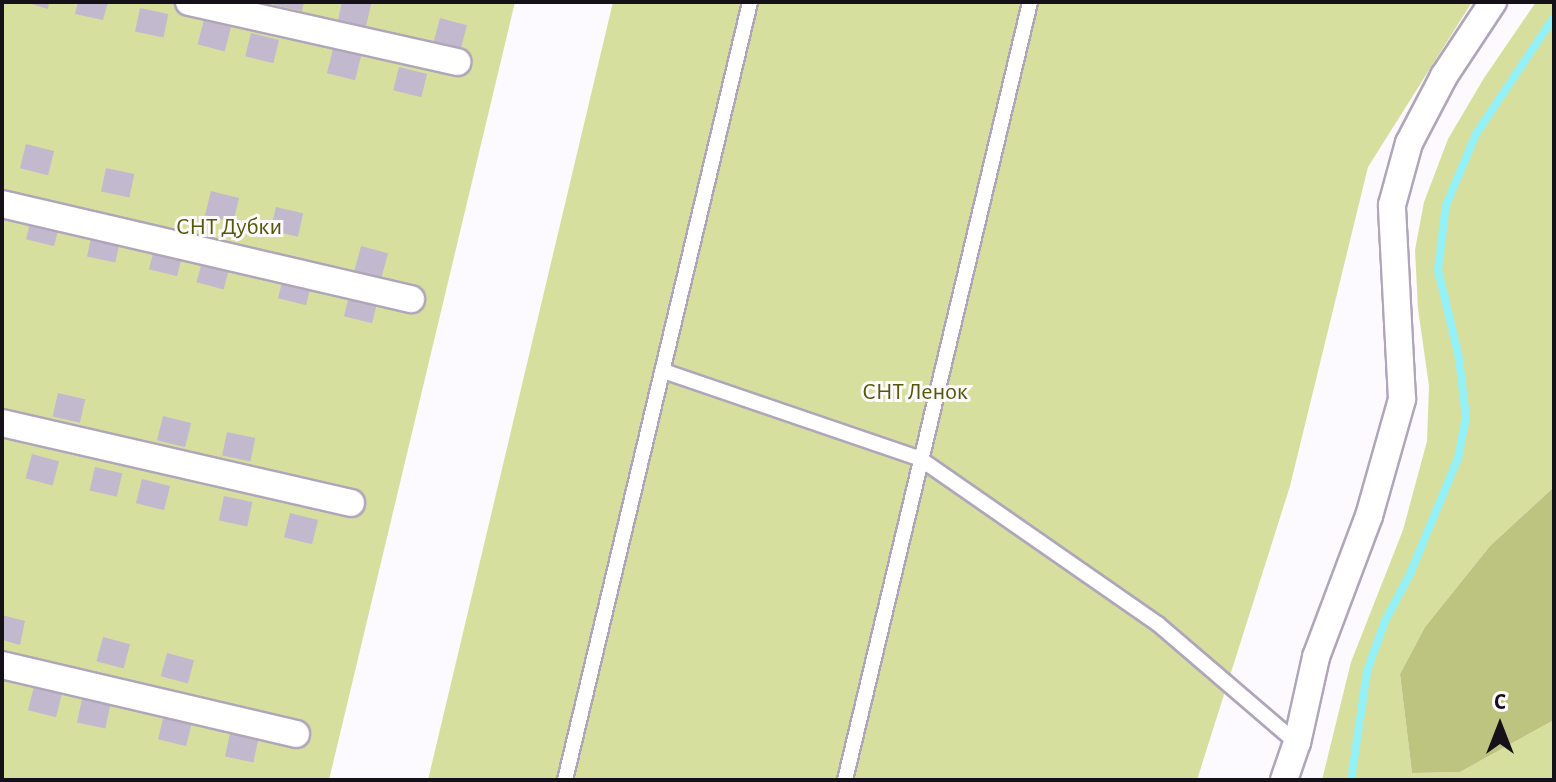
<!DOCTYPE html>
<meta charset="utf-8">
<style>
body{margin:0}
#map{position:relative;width:1556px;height:782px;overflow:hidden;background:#fcfafe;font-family:"Alegreya Sans",sans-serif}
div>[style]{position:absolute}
.green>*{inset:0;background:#d7df9f}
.forest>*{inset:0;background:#bcc480}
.stream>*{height:8px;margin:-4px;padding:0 4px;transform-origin:4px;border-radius:4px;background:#94f1f8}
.building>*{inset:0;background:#c3b9ce;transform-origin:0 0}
.roads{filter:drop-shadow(2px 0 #afa6ba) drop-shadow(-2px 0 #afa6ba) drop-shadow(0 2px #afa6ba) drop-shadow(0 -2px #afa6ba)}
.service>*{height:14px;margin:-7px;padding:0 7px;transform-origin:7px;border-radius:7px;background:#fff}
.minor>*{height:26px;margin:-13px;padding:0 13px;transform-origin:13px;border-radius:13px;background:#fff}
span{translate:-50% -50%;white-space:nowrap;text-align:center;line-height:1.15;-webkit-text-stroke:6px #fcfafe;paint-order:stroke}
.park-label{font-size:24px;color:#54590a}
.frame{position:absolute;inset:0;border:4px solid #151118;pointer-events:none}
.north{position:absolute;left:1460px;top:686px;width:80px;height:80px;-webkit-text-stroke:6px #fcfafe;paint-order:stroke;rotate:0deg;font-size:22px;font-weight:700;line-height:32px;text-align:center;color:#151118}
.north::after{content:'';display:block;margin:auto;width:28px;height:36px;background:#151118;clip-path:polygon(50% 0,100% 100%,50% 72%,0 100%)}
</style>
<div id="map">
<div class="green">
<div style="clip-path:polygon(2px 2px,515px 2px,329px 780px,2px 780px)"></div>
<div style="clip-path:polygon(613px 2px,1472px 2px,1368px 167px,1290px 486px,1197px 780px,428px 780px)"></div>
<div style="clip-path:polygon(1536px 2px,1554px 2px,1554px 487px,1490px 546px,1425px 627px,1400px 674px,1412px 773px,1460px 772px,1554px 720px,1554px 780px,1322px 780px,1351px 662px,1403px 530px,1427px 441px,1429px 386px,1418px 309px,1415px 250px,1424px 202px,1448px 139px,1484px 78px)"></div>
</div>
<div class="forest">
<div style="clip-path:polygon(1554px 487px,1554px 720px,1460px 772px,1412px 773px,1400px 674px,1425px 627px,1490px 546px)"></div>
</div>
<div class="stream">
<div style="left:1351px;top:780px;width:110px;rotate:-81.6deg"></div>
<div style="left:1367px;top:671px;width:53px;rotate:-70.2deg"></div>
<div style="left:1385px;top:621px;width:53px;rotate:-62deg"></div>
<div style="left:1410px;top:574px;width:126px;rotate:-67.5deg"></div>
<div style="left:1458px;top:458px;width:42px;rotate:-79deg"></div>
<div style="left:1466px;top:417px;width:59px;rotate:-96.8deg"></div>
<div style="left:1459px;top:358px;width:90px;rotate:-103.4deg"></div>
<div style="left:1438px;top:270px;width:65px;rotate:-83deg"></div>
<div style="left:1446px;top:205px;width:77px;rotate:-67.1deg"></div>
<div style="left:1476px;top:134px;width:141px;rotate:-56.3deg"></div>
</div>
<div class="building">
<div style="clip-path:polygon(25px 2px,49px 2px,48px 9px)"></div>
<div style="clip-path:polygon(78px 2px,108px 2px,103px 20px,75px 14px)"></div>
<div style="clip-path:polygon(275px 2px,304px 2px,302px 11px,274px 5px)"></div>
<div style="clip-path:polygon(342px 2px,371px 4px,366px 27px,338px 20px)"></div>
<div style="left:140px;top:8px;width:29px;height:24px;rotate:12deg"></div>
<div style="left:440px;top:18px;width:28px;height:29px;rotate:15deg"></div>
<div style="left:204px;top:20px;width:28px;height:25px;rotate:15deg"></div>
<div style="left:251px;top:33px;width:29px;height:24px;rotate:14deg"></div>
<div style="left:333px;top:49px;width:29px;height:25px;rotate:14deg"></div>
<div style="left:399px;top:67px;width:29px;height:24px;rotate:14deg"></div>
<div style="left:26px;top:144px;width:29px;height:25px;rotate:14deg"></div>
<div style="left:106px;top:168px;width:29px;height:24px;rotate:12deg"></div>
<div style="left:211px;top:191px;width:29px;height:25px;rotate:14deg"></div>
<div style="left:276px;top:207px;width:28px;height:24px;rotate:13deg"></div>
<div style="left:32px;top:215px;width:29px;height:25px;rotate:14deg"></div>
<div style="left:92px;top:233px;width:29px;height:24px;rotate:12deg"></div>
<div style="left:155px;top:245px;width:29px;height:25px;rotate:14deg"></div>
<div style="left:361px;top:246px;width:28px;height:28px;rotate:15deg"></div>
<div style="left:203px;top:258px;width:28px;height:25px;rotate:15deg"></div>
<div style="left:284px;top:274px;width:29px;height:25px;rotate:14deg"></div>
<div style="left:350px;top:292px;width:29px;height:25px;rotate:14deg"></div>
<div style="left:58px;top:393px;width:28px;height:24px;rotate:13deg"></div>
<div style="left:163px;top:416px;width:29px;height:25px;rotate:14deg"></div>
<div style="left:227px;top:432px;width:29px;height:24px;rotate:12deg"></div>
<div style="left:32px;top:454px;width:28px;height:25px;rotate:15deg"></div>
<div style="left:95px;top:467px;width:28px;height:24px;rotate:13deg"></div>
<div style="left:142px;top:479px;width:29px;height:25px;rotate:14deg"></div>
<div style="left:224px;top:496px;width:29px;height:25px;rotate:12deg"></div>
<div style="left:290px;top:513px;width:29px;height:25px;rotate:14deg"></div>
<div style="clip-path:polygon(2px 615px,25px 621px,20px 645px,2px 640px)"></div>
<div style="left:103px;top:637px;width:28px;height:25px;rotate:15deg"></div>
<div style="left:167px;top:653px;width:28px;height:24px;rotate:15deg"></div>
<div style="left:34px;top:686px;width:29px;height:25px;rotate:14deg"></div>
<div style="left:82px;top:699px;width:29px;height:24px;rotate:12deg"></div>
<div style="left:164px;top:715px;width:29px;height:25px;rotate:14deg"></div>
<div style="left:230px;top:733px;width:29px;height:24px;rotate:12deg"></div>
</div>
<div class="roads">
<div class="service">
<div style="left:663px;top:371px;width:270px;rotate:18.8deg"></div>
<div style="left:919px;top:458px;width:291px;rotate:34.8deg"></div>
<div style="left:1158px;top:624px;width:183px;rotate:40.6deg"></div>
<div style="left:565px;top:780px;width:800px;rotate:-76.62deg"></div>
<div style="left:845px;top:780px;width:800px;rotate:-76.62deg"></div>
</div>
<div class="minor">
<div style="left:189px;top:2px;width:275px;rotate:12.6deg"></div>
<div style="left:2px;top:204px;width:420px;rotate:13.1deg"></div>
<div style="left:2px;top:423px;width:358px;rotate:12.9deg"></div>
<div style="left:2px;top:665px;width:302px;rotate:13.2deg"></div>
<div style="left:1284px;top:780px;width:39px;rotate:-71deg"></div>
<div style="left:1297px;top:743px;width:88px;rotate:-77.5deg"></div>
<div style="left:1316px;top:657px;width:151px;rotate:-69.4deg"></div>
<div style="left:1369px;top:516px;width:122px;rotate:-74.2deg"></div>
<div style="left:1402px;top:399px;width:194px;rotate:-93deg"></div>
<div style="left:1392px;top:205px;width:64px;rotate:-74.7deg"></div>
<div style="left:1409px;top:143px;width:76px;rotate:-62.4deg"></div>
<div style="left:1444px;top:76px;width:89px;rotate:-56.5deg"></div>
</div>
</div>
<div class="park-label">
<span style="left:229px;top:228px">СНТ Дубки</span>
<span style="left:915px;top:393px">СНТ Ленок</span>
</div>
<div class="frame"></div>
<div class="north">С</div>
</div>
